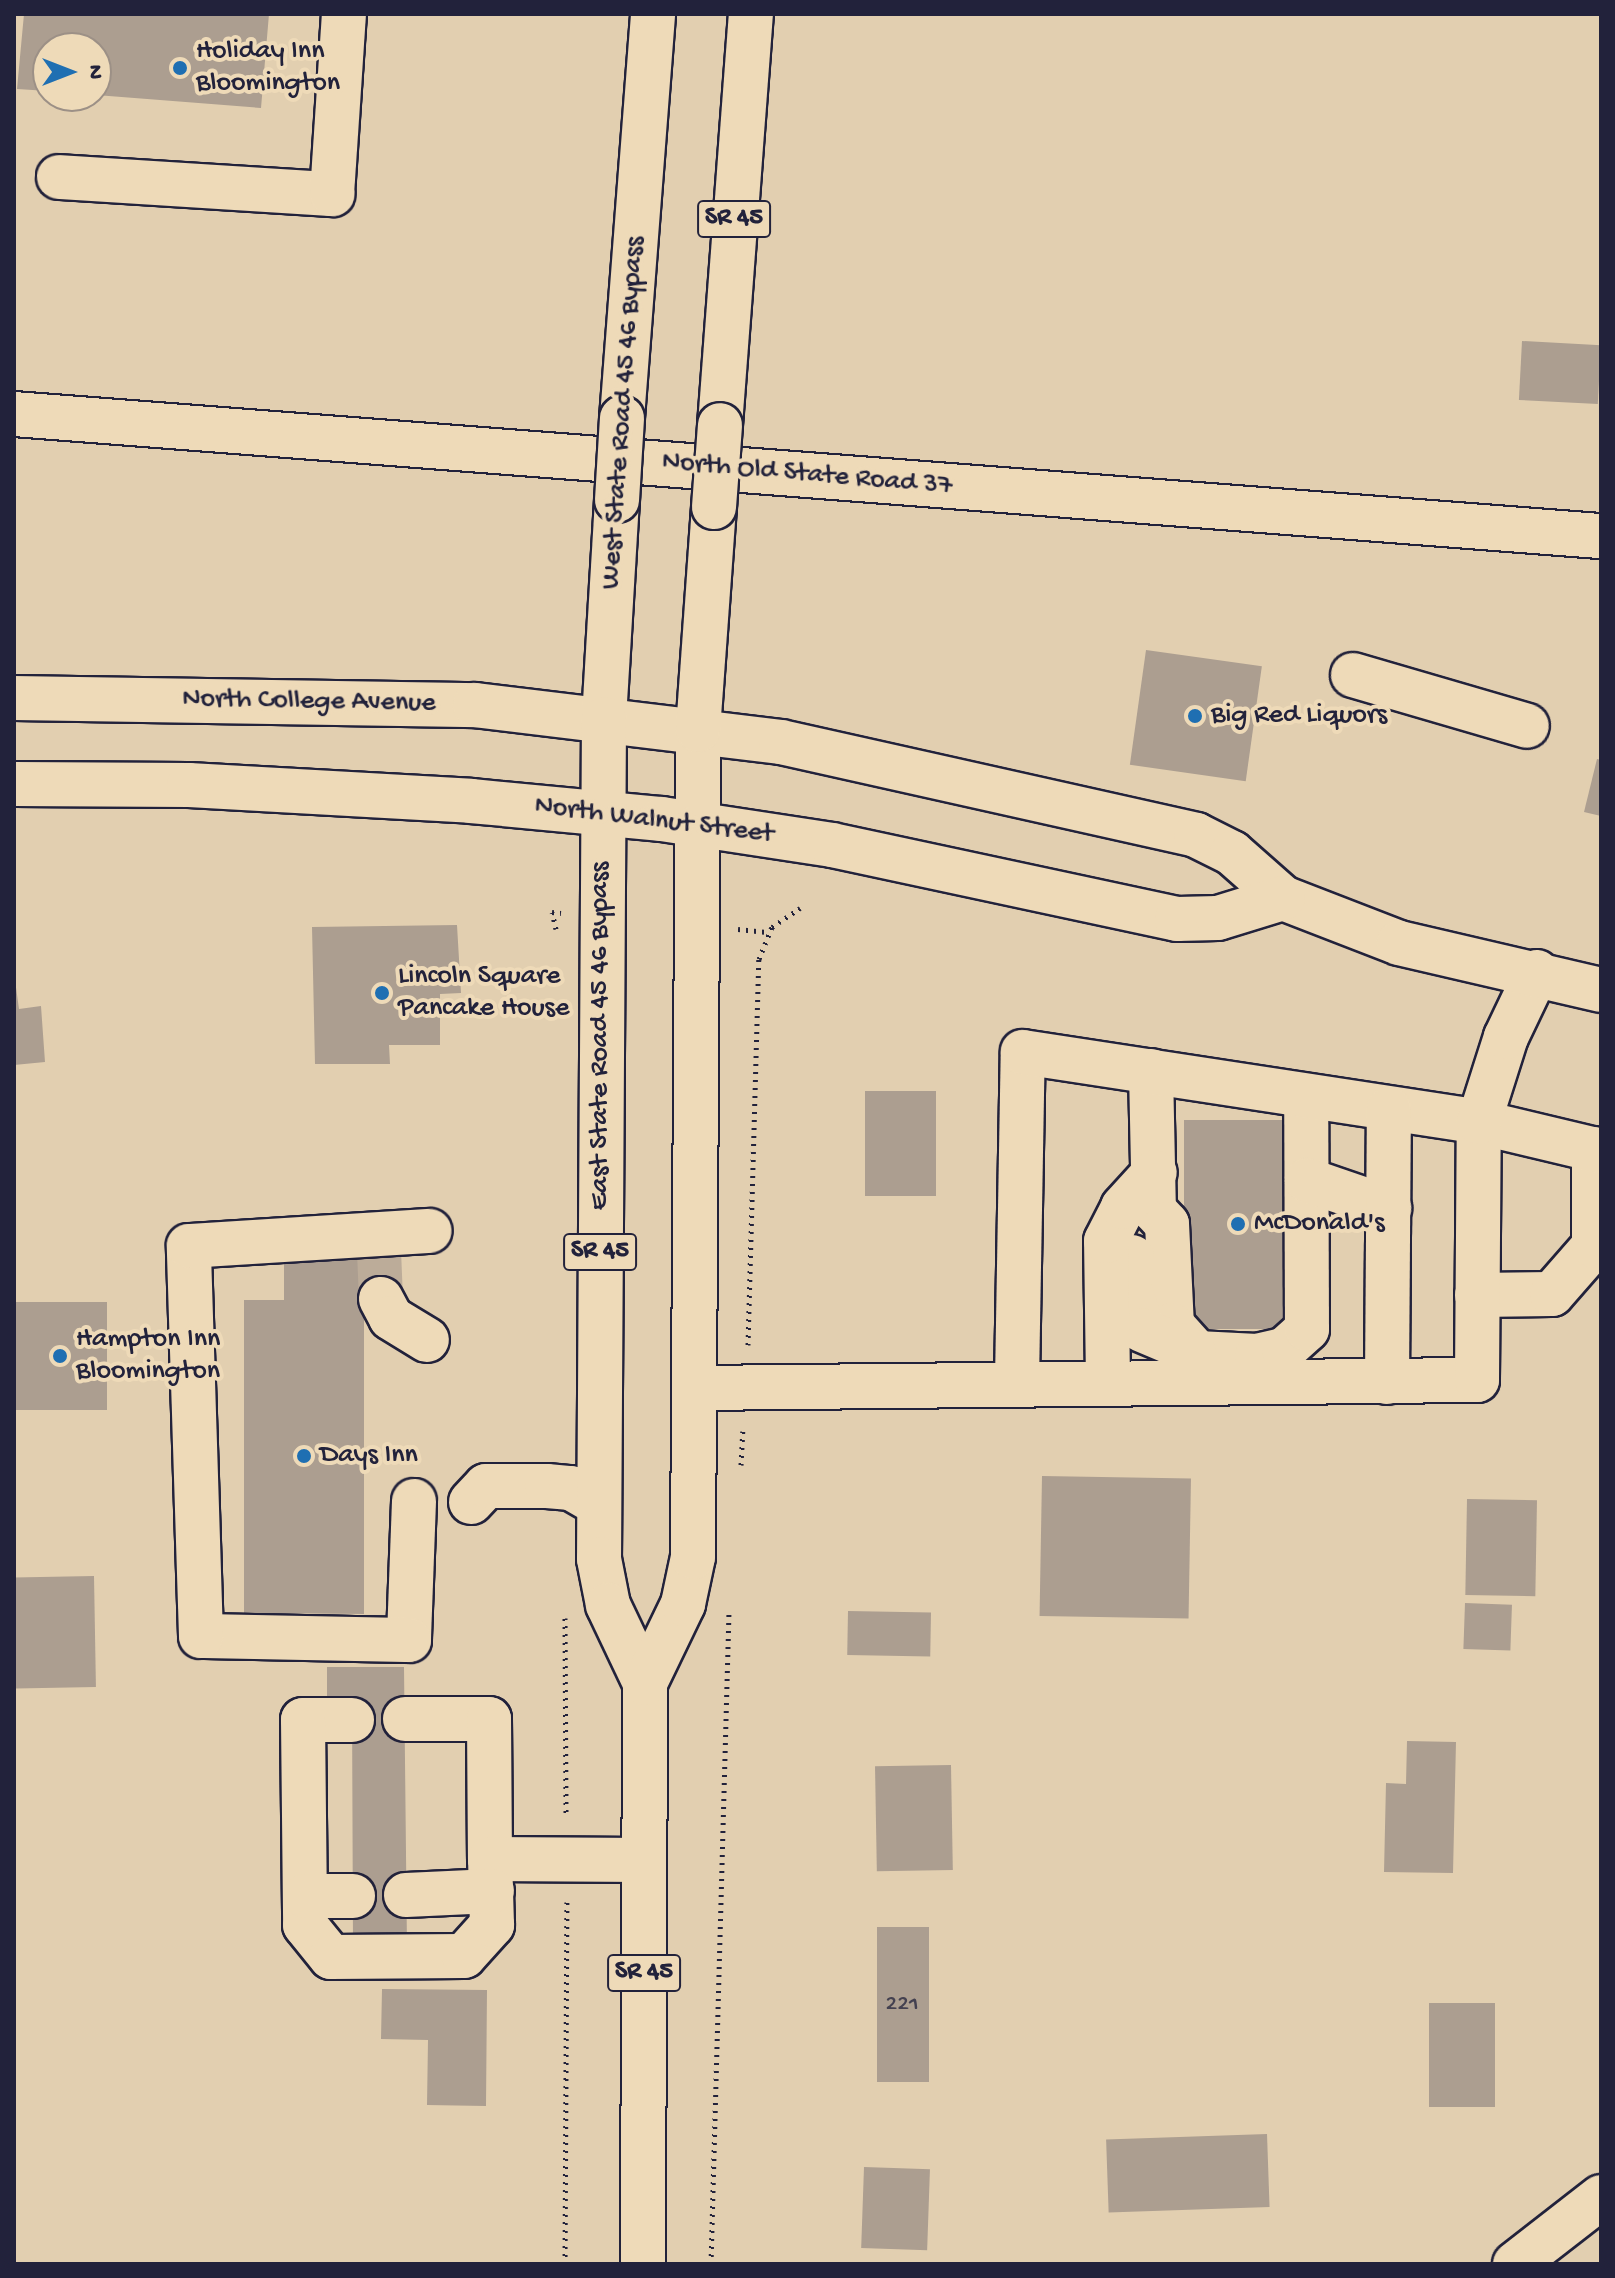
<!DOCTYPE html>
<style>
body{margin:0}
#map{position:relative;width:1615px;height:2278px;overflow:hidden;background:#e2cfb0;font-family:"Gochi Hand",sans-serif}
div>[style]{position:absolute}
.building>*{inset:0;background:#ac9e90;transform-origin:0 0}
.minor-tunnel>*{height:44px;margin-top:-22px;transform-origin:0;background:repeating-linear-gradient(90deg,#bcac99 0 44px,transparent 0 66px)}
.path>*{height:5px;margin-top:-2.5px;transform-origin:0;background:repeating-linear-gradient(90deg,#22223b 0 2px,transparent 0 8px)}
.roads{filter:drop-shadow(2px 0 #22223b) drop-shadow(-2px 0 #22223b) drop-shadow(0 2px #22223b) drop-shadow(0 -2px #22223b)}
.minor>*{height:44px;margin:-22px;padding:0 22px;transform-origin:22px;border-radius:22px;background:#eedab8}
.major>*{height:44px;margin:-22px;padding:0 22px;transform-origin:22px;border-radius:22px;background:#eedab8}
.highway>*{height:44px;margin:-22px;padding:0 22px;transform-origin:22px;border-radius:22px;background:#eedab8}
.bridges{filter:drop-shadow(2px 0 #22223b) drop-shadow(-2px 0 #22223b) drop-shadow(0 2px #22223b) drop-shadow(0 -2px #22223b)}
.highway-bridge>*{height:44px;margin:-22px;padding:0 22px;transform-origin:22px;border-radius:22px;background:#eedab8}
.dots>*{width:22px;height:22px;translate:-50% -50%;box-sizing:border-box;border:4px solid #eedab8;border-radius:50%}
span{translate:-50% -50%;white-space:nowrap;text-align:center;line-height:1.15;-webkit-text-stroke:8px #eedab8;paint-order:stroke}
.number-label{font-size:24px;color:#444150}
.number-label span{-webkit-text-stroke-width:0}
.shield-label span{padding:2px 6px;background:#eedab8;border:2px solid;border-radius:6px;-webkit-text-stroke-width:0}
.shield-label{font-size:26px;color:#22223b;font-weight:700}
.poi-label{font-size:28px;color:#22223b}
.left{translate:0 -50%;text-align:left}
.street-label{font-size:28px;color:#22223b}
.frame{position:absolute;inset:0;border:16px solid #22223b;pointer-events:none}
.north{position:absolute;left:32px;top:32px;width:80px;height:80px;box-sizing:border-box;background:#eedab8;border:2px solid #9c9086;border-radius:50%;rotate:90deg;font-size:22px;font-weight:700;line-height:32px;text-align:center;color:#22223b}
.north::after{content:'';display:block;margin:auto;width:28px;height:36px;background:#1f6fb2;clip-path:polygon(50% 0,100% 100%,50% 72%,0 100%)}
</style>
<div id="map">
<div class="building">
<div style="clip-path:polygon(24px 14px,269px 14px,261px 108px,96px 95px,96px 48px,48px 48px,48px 91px,17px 89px)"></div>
<div style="left:1522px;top:341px;width:79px;height:59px;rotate:3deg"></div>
<div style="left:1146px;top:650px;width:117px;height:116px;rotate:8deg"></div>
<div style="clip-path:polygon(1597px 759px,1601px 760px,1601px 816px,1584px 812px)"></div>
<div style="clip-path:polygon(457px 925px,461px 993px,440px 994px,440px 1045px,389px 1045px,390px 1064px,315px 1064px,312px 927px)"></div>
<div style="clip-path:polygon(14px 973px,19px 1009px,41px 1006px,45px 1062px,14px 1065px)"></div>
<div style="left:865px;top:1091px;width:71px;height:105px"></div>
<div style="left:1184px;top:1120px;width:107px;height:209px"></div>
<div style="clip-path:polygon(284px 1250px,400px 1250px,400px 1299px,364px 1299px,364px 1614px,244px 1613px,244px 1300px,284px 1300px)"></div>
<div style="left:107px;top:1302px;width:108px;height:93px;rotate:90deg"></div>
<div style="left:1042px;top:1476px;width:149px;height:140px;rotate:1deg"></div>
<div style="left:1467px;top:1499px;width:70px;height:96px;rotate:1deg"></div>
<div style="left:94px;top:1576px;width:111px;height:80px;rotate:89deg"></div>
<div style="left:1465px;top:1603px;width:47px;height:46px;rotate:2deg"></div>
<div style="left:848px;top:1611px;width:83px;height:44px;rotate:1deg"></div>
<div style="clip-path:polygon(327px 1667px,404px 1667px,407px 1947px,353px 1947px,352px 1701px,327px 1701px)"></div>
<div style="clip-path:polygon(1407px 1741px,1456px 1742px,1453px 1873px,1384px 1872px,1386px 1783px,1406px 1784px)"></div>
<div style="left:951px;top:1765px;width:105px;height:76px;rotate:89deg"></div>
<div style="left:877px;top:1927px;width:52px;height:155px"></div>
<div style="clip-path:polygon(382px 1989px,487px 1990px,486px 2106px,427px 2105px,428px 2040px,381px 2039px)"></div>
<div style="left:1429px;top:2003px;width:66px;height:104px"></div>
<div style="left:1267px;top:2134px;width:73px;height:161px;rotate:88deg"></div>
<div style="left:864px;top:2167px;width:66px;height:81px;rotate:2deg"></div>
</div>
<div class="minor-tunnel">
<div style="left:379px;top:1250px;width:49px;rotate:87.7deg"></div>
</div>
<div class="path">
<div style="left:556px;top:929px;width:17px;rotate:-103deg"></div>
<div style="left:552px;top:912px;width:9px;rotate:6deg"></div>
<div style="left:738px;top:929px;width:31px;rotate:6deg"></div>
<div style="left:748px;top:1345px;width:386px;rotate:-88.4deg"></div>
<div style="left:759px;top:959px;width:35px;rotate:-68deg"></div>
<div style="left:772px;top:927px;width:34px;rotate:-34deg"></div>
<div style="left:741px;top:1465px;width:34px;rotate:-87deg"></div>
<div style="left:565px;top:1618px;width:198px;rotate:89.7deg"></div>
<div style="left:565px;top:2264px;width:362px;rotate:-89.7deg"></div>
<div style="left:711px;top:2264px;width:654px;rotate:-88.42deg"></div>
</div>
<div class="roads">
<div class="minor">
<div style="left:59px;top:177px;width:274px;rotate:3.6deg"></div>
<div style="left:332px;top:194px;width:180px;rotate:-86.2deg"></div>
<div style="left:14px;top:414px;width:1592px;rotate:4.4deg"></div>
<div style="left:1353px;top:675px;width:181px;rotate:16.3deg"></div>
<div style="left:1151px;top:1071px;width:139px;rotate:88.8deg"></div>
<div style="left:1154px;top:1210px;width:19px;rotate:47deg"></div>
<div style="left:1167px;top:1224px;width:101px;rotate:87.2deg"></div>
<div style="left:1172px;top:1325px;width:38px;rotate:48deg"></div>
<div style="left:1197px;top:1353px;width:60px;rotate:2.9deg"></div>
<div style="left:1257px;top:1356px;width:28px;rotate:-13deg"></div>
<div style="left:1284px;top:1350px;width:31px;rotate:-42deg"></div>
<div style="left:1307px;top:1329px;width:233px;rotate:-90.2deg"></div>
<div style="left:1307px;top:1180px;width:87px;rotate:18.9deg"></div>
<div style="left:1132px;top:1257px;width:37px;rotate:90deg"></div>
<div style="left:1132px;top:1294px;width:37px;rotate:74deg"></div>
<div style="left:1142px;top:1330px;width:56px;rotate:22.9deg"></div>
<div style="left:1477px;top:1295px;width:75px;rotate:-0.8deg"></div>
<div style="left:1552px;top:1294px;width:64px;rotate:-48.8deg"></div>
<div style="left:1594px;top:1246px;width:97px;rotate:-90deg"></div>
<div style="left:381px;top:1299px;width:21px;rotate:62deg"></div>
<div style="left:391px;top:1318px;width:42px;rotate:31.4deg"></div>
<div style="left:1017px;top:1381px;width:329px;rotate:-89deg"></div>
<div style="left:1023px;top:1052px;width:461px;rotate:8.7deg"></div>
<div style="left:1479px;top:1122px;width:125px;rotate:13.4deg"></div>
<div style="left:1108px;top:1381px;width:140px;rotate:-90.8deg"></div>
<div style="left:1106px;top:1241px;width:38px;rotate:-63deg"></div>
<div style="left:1123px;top:1207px;width:47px;rotate:-47.6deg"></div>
<div style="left:1387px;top:1382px;width:273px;rotate:-89.6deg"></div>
<div style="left:695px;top:1388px;width:782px;rotate:-0.59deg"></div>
<div style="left:1477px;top:1380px;width:258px;rotate:-89.6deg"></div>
<div style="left:1479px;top:1122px;width:89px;rotate:-72.4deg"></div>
<div style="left:1506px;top:1037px;width:72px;rotate:-64.5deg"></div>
<div style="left:414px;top:1501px;width:139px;rotate:92.1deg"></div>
<div style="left:409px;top:1640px;width:208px;rotate:-178.9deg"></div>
<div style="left:201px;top:1636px;width:390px;rotate:-91.8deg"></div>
<div style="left:189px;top:1246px;width:241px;rotate:-3.6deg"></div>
<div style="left:471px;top:1502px;width:22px;rotate:-47deg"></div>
<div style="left:486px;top:1486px;width:61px"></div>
<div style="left:547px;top:1486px;width:24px;rotate:5deg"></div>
<div style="left:571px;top:1488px;width:32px;rotate:30deg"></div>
<div style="left:405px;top:1719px;width:84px"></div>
<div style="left:489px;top:1719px;width:140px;rotate:89.6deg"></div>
<div style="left:352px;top:1720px;width:49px;rotate:180deg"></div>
<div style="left:303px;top:1720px;width:205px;rotate:89.4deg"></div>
<div style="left:305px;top:1925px;width:41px;rotate:50.9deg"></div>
<div style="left:331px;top:1957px;width:133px;rotate:-0.4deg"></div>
<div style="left:464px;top:1956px;width:42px;rotate:-47.9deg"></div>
<div style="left:492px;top:1925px;width:66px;rotate:-91.7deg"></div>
<div style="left:490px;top:1859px;width:154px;rotate:0.4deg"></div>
<div style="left:406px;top:1895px;width:86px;rotate:-2.7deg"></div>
<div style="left:305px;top:1896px;width:48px"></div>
<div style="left:1515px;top:2264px;width:109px;rotate:-37.9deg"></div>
</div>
<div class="major">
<div style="left:14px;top:698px;width:461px;rotate:0.9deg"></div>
<div style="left:475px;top:705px;width:308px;rotate:6.9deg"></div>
<div style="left:781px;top:742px;width:425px;rotate:12.6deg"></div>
<div style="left:1196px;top:835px;width:40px;rotate:26.6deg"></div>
<div style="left:1232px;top:853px;width:68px;rotate:41.4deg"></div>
<div style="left:1283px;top:898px;width:124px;rotate:21.2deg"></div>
<div style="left:1399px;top:943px;width:207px;rotate:13.1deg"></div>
<div style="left:14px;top:784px;width:175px;rotate:0.3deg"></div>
<div style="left:189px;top:785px;width:282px;rotate:3.2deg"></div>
<div style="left:471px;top:801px;width:192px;rotate:5.4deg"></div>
<div style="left:662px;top:819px;width:172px;rotate:8.7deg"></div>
<div style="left:832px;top:845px;width:353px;rotate:12.1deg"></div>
<div style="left:1177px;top:919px;width:41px;rotate:-1.4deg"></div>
<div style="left:1218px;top:918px;width:68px;rotate:-17.1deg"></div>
</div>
<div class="highway">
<div style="left:622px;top:418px;width:405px;rotate:-85.6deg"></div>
<div style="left:720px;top:425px;width:412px;rotate:-85.7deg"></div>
<div style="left:617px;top:500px;width:219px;rotate:93.4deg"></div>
<div style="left:604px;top:719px;width:840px;rotate:90.34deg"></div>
<div style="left:599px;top:1559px;width:47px;rotate:78.9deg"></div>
<div style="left:608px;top:1605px;width:86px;rotate:64.6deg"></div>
<div style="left:645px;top:1683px;width:581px;rotate:90.2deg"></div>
<div style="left:645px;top:1683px;width:88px;rotate:-64.3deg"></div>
<div style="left:683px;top:1604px;width:48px;rotate:-78deg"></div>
<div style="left:693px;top:1557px;width:827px;rotate:-89.65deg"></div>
<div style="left:698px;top:730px;width:224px;rotate:-85.9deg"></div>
</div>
</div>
<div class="bridges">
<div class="highway-bridge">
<div style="left:617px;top:500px;width:82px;rotate:-86.5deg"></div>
<div style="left:714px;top:507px;width:82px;rotate:-85.8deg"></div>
</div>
</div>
<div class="dots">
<div style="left:180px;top:68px;background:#1f6fb2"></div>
<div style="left:1195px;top:716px;background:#1f6fb2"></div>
<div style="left:382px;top:993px;background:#1f6fb2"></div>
<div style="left:1238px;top:1224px;background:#1f6fb2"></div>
<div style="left:60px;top:1356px;background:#1f6fb2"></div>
<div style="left:304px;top:1456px;background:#1f6fb2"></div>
</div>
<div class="number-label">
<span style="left:902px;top:2005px">221</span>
</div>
<div class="shield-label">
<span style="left:734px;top:219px">SR 45</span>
<span style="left:600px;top:1252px">SR 45</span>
<span style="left:644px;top:1973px">SR 45</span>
</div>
<div class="poi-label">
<span class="left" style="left:196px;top:68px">Holiday Inn<br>Bloomington</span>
<span class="left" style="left:1211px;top:716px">Big Red Liquors</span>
<span class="left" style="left:398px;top:993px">Lincoln Square<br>Pancake House</span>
<span class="left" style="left:1254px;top:1224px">McDonald's</span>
<span class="left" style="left:76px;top:1356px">Hampton Inn<br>Bloomington</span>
<span class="left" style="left:320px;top:1456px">Days Inn</span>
</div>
<div class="street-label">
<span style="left:624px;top:413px;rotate:-86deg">West State Road 45 46 Bypass</span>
<span style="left:807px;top:475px;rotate:5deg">North Old State Road 37</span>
<span style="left:309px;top:702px;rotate:1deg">North College Avenue</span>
<span style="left:654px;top:821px;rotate:7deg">North Walnut Street</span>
<span style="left:601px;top:1036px;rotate:-90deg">East State Road 45 46 Bypass</span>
</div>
<div class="frame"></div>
<div class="north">N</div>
</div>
